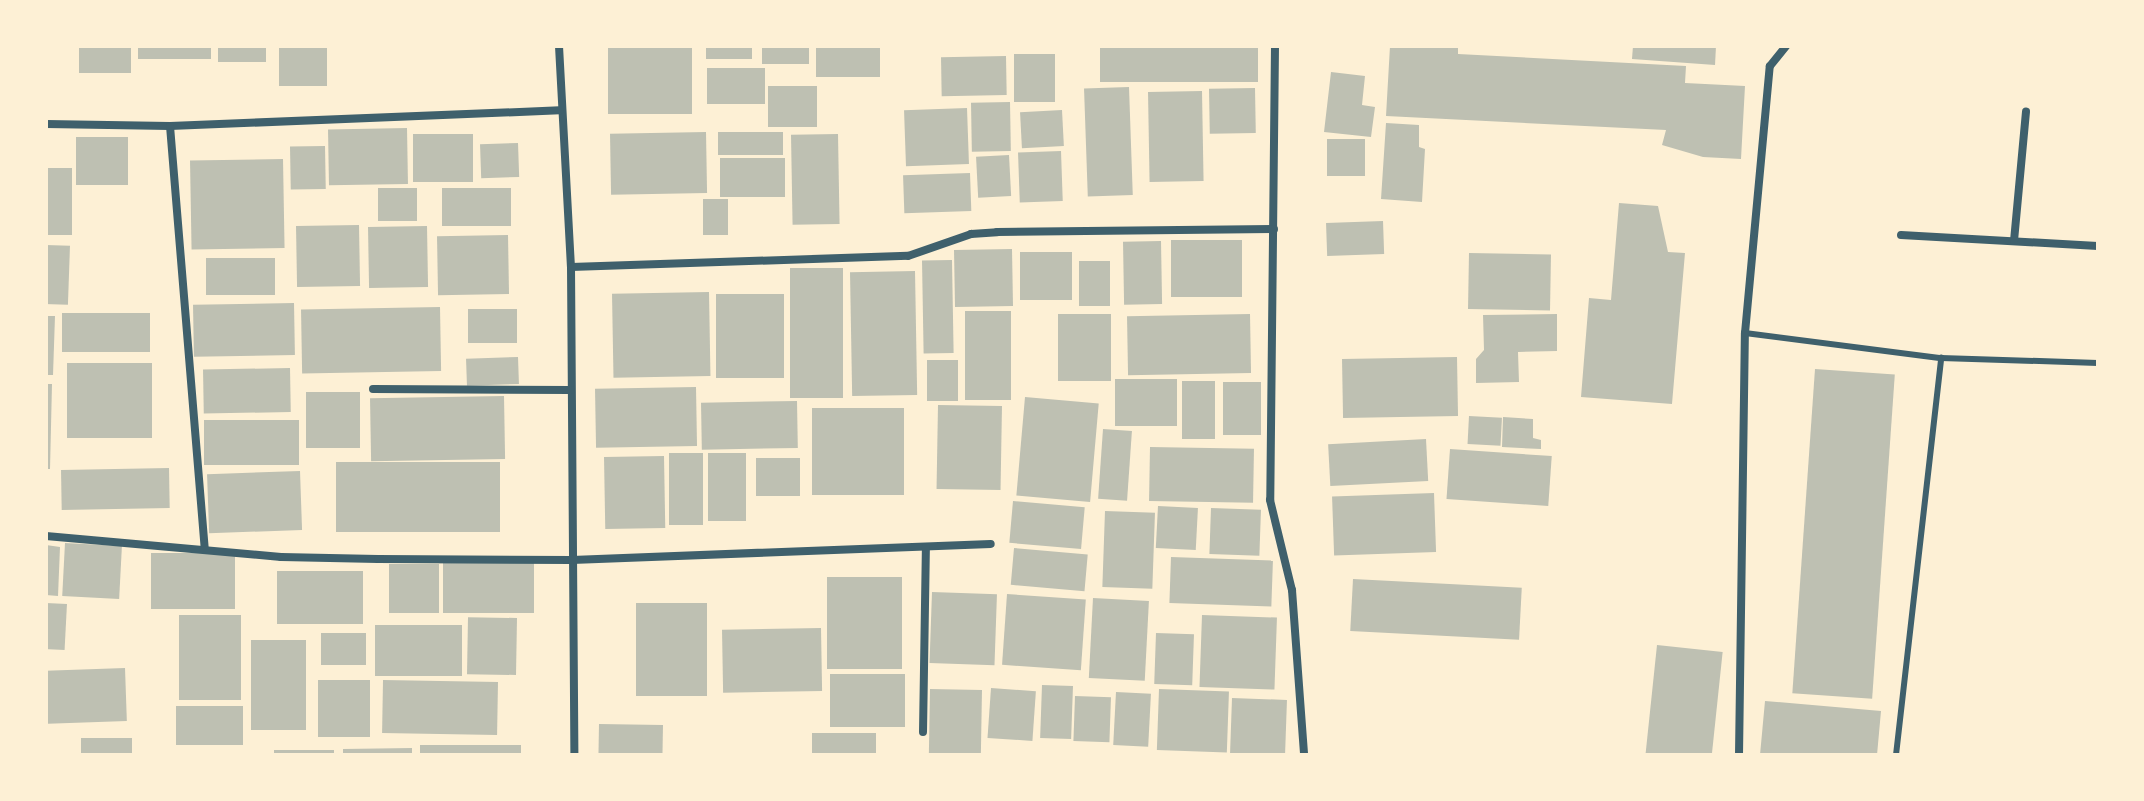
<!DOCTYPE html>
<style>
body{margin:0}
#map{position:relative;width:2144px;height:801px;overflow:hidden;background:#fdf0d5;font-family:"PT Sans",sans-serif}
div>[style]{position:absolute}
.building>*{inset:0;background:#bec0b2;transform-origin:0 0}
.service>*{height:6px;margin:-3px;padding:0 3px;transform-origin:3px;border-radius:3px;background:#3f606c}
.minor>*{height:8px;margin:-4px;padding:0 4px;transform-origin:4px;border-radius:4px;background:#3f606c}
span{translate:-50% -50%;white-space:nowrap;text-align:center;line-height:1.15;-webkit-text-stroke:7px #fdf0d5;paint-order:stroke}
.frame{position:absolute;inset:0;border:48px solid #fdf0d5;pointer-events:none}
</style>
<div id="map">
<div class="building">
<div style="left:79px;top:46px;width:52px;height:27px"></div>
<div style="left:138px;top:46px;width:73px;height:13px"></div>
<div style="left:218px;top:46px;width:48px;height:16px"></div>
<div style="left:279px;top:46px;width:48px;height:40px"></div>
<div style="left:608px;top:46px;width:84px;height:68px"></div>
<div style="left:706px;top:46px;width:46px;height:13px"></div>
<div style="left:762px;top:46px;width:47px;height:18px"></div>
<div style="left:816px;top:46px;width:64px;height:31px"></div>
<div style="left:1100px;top:46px;width:158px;height:36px"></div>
<div style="clip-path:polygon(1390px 46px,1458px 46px,1458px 54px,1686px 66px,1685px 83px,1745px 86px,1741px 159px,1703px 157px,1662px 145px,1666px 130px,1386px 116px)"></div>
<div style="clip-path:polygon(1633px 46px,1716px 46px,1715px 65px,1632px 59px)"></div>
<div style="left:1055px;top:54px;width:48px;height:41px;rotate:90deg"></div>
<div style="left:1006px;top:56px;width:39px;height:65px;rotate:89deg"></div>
<div style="left:707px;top:68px;width:58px;height:36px"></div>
<div style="clip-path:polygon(1331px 72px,1365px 76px,1362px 105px,1375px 107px,1371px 137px,1324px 132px)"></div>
<div style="left:768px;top:86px;width:49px;height:41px"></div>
<div style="left:1129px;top:87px;width:108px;height:45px;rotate:88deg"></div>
<div style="left:1255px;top:88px;width:45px;height:46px;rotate:89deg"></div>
<div style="left:1202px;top:91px;width:90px;height:54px;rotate:89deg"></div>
<div style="left:1010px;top:102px;width:49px;height:39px;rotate:89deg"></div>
<div style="left:967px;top:108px;width:56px;height:63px;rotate:88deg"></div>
<div style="left:1062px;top:110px;width:36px;height:42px;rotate:87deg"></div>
<div style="clip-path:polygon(1386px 123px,1419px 125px,1419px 147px,1425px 149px,1422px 202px,1381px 199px)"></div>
<div style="left:407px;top:128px;width:56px;height:79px;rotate:89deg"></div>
<div style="left:706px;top:132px;width:61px;height:96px;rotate:89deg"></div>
<div style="left:718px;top:132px;width:65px;height:23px"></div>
<div style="left:413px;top:134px;width:60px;height:48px"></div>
<div style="left:838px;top:134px;width:90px;height:47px;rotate:89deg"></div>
<div style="left:76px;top:137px;width:52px;height:48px"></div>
<div style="left:1327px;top:139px;width:38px;height:37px"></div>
<div style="left:518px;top:143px;width:34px;height:38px;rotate:88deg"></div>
<div style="left:325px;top:146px;width:43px;height:35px;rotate:89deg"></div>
<div style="left:1061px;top:151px;width:50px;height:43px;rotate:88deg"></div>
<div style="left:1009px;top:155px;width:41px;height:33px;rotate:87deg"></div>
<div style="left:720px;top:158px;width:65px;height:39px"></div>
<div style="left:283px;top:159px;width:89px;height:93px;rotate:89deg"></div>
<div style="left:46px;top:168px;width:26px;height:67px"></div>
<div style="left:970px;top:173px;width:38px;height:67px;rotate:88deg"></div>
<div style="left:417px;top:188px;width:33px;height:39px;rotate:90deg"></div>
<div style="left:511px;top:188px;width:38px;height:69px;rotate:90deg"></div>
<div style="left:728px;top:199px;width:36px;height:25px;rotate:90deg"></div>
<div style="clip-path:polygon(1619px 203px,1658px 206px,1668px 252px,1685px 253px,1672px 404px,1581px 397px,1589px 298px,1611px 300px)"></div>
<div style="left:1383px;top:221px;width:33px;height:57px;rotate:88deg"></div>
<div style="left:359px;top:225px;width:61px;height:63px;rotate:89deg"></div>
<div style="left:427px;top:226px;width:61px;height:59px;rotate:89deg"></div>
<div style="left:508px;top:235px;width:59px;height:71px;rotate:89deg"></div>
<div style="left:1242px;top:240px;width:57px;height:71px;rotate:90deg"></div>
<div style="left:1161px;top:241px;width:63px;height:38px;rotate:89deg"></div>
<div style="left:46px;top:245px;width:24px;height:59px;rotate:2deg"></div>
<div style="left:1012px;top:249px;width:57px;height:58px;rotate:89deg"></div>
<div style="left:1072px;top:252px;width:48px;height:52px;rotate:90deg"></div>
<div style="left:1469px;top:253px;width:82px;height:56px;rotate:1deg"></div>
<div style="left:275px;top:258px;width:37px;height:69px;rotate:90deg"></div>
<div style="left:952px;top:260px;width:93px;height:30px;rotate:89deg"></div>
<div style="left:1110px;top:261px;width:45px;height:31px;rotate:90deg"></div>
<div style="left:790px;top:268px;width:53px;height:130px"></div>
<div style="left:915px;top:271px;width:124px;height:65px;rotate:89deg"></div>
<div style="left:709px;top:292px;width:84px;height:97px;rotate:89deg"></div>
<div style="left:716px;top:294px;width:68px;height:84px"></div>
<div style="left:294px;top:303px;width:52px;height:101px;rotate:89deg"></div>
<div style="left:440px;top:307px;width:64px;height:139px;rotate:89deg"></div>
<div style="left:517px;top:309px;width:34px;height:49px;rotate:90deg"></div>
<div style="left:965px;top:311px;width:46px;height:89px"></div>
<div style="left:150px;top:313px;width:39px;height:88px;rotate:90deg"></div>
<div style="left:1111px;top:314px;width:67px;height:53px;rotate:90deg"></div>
<div style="left:1250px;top:314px;width:59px;height:123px;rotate:89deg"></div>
<div style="clip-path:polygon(1557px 314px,1557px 351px,1518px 352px,1519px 382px,1476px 383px,1476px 359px,1484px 350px,1483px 315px)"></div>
<div style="clip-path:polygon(46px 316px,55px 316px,53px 375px,46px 375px)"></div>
<div style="left:518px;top:357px;width:27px;height:52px;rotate:88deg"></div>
<div style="left:1457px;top:357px;width:59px;height:115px;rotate:89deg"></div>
<div style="left:927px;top:360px;width:31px;height:41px"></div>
<div style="left:152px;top:363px;width:75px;height:85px;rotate:90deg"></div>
<div style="left:290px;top:368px;width:44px;height:87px;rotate:89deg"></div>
<div style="left:1815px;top:369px;width:80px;height:325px;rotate:4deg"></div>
<div style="left:1177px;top:379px;width:47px;height:62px;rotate:90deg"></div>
<div style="left:1182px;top:381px;width:33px;height:58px"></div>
<div style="left:1223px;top:382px;width:38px;height:53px"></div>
<div style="clip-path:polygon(46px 384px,52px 384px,50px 469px,46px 469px)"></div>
<div style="left:696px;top:387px;width:59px;height:101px;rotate:89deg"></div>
<div style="left:360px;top:392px;width:56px;height:54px;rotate:90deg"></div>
<div style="left:504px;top:396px;width:63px;height:134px;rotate:89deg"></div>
<div style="left:1025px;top:397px;width:74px;height:99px;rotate:5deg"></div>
<div style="left:797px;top:401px;width:47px;height:96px;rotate:89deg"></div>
<div style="left:938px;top:405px;width:64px;height:84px;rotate:1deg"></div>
<div style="left:904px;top:408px;width:87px;height:92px;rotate:90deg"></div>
<div style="left:1469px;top:416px;width:33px;height:28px;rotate:3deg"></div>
<div style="clip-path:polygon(1503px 417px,1533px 419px,1533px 438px,1541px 440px,1541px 449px,1502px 447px)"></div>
<div style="left:299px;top:420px;width:45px;height:95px;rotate:90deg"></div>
<div style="left:1103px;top:429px;width:29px;height:70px;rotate:4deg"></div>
<div style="left:1426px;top:439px;width:42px;height:98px;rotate:87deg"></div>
<div style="left:1150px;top:447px;width:104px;height:54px;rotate:1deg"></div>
<div style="left:1450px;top:449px;width:102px;height:50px;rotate:4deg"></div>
<div style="left:669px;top:453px;width:34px;height:72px"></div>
<div style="left:708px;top:453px;width:38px;height:68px"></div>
<div style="left:664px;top:456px;width:72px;height:60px;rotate:89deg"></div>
<div style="left:756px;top:458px;width:44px;height:38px"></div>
<div style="left:500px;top:462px;width:70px;height:164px;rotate:90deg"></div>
<div style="left:169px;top:468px;width:40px;height:108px;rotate:89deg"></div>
<div style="left:300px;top:471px;width:59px;height:93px;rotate:88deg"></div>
<div style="left:1434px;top:493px;width:59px;height:102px;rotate:88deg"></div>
<div style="left:1013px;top:501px;width:72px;height:42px;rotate:5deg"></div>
<div style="left:1158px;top:506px;width:40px;height:42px;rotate:3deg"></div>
<div style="left:1211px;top:508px;width:50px;height:46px;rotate:2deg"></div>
<div style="left:1105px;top:511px;width:50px;height:76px;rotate:2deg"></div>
<div style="left:65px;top:543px;width:57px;height:53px;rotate:3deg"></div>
<div style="clip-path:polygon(46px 545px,60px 547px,58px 596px,46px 595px)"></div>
<div style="left:1014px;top:548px;width:74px;height:37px;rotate:5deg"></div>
<div style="left:235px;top:553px;width:56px;height:84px;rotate:90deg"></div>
<div style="left:1171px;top:557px;width:102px;height:46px;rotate:2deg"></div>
<div style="left:443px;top:563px;width:91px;height:50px"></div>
<div style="left:389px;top:564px;width:50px;height:49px"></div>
<div style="left:277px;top:571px;width:86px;height:53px"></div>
<div style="left:827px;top:577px;width:75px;height:92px"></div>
<div style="left:1353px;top:579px;width:169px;height:52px;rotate:3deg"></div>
<div style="left:932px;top:592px;width:65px;height:71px;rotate:2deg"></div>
<div style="left:1007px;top:594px;width:79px;height:71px;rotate:4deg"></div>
<div style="left:1093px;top:598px;width:56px;height:80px;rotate:3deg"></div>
<div style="left:46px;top:603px;width:21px;height:46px;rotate:3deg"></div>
<div style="left:636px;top:603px;width:71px;height:93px"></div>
<div style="left:179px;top:615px;width:62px;height:85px"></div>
<div style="left:1202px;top:615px;width:75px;height:72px;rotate:2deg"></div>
<div style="left:517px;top:618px;width:57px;height:49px;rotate:91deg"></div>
<div style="left:462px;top:625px;width:51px;height:87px;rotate:90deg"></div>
<div style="left:821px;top:628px;width:63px;height:99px;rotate:89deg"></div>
<div style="left:321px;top:633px;width:45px;height:32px"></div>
<div style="left:1156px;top:633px;width:38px;height:51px;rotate:2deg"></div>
<div style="left:251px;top:640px;width:55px;height:90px"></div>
<div style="left:1657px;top:645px;width:66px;height:111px;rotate:6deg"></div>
<div style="left:125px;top:668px;width:53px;height:79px;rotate:88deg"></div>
<div style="left:830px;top:674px;width:75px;height:53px"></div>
<div style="left:318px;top:680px;width:52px;height:57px"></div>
<div style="left:498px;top:682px;width:53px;height:115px;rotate:91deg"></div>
<div style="left:1042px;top:685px;width:31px;height:53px;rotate:2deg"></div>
<div style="left:991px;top:688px;width:45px;height:50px;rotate:4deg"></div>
<div style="left:930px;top:689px;width:52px;height:66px;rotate:1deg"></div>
<div style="left:1159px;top:689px;width:70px;height:61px;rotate:2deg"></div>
<div style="left:1116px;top:692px;width:35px;height:53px;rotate:3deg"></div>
<div style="left:1075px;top:696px;width:36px;height:45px;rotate:2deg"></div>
<div style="left:1232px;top:698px;width:55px;height:57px;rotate:2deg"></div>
<div style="clip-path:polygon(1765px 701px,1881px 711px,1877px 755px,1760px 755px)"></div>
<div style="left:176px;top:706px;width:67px;height:39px"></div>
<div style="left:599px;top:724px;width:64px;height:31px;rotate:1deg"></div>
<div style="left:812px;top:733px;width:64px;height:22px"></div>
<div style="left:81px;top:738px;width:51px;height:17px"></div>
<div style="left:420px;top:745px;width:101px;height:10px"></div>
<div style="clip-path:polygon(412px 748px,412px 755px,343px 755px,343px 749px)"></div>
<div style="left:274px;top:750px;width:60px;height:5px"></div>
</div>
<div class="service">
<div style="left:1745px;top:333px;width:198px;rotate:7.3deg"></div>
<div style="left:1941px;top:358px;width:157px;rotate:1.8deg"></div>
<div style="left:1896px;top:755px;width:400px;rotate:-83.5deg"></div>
</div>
<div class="minor">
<div style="left:559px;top:46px;width:221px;rotate:86.9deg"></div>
<div style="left:571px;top:267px;width:488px;rotate:89.6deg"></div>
<div style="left:1275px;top:46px;width:454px;rotate:90.6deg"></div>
<div style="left:1270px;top:500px;width:93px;rotate:76.3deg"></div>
<div style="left:1292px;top:590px;width:165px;rotate:85.8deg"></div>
<div style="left:46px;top:124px;width:124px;rotate:0.9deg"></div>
<div style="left:170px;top:126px;width:390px;rotate:-2.3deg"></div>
<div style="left:170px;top:126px;width:423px;rotate:85.3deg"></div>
<div style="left:1901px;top:235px;width:197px;rotate:3.2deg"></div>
<div style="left:2014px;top:241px;width:130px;rotate:-84.7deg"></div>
<div style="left:571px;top:267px;width:337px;rotate:-1.9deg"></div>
<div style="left:908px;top:256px;width:67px;rotate:-19.2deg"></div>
<div style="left:971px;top:234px;width:26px;rotate:-4deg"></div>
<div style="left:997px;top:232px;width:277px;rotate:-0.6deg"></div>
<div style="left:373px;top:389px;width:198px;rotate:0.3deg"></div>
<div style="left:46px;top:536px;width:236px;rotate:5.1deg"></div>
<div style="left:281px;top:557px;width:97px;rotate:1.2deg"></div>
<div style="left:378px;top:559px;width:194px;rotate:0.3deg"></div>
<div style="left:572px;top:560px;width:419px;rotate:-2.2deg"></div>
<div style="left:923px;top:732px;width:185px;rotate:-89.1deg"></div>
<div style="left:1739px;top:755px;width:422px;rotate:-89.2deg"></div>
<div style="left:1745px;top:333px;width:268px;rotate:-84.7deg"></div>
<div style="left:1770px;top:66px;width:26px;rotate:-51deg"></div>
</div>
<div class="frame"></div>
</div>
